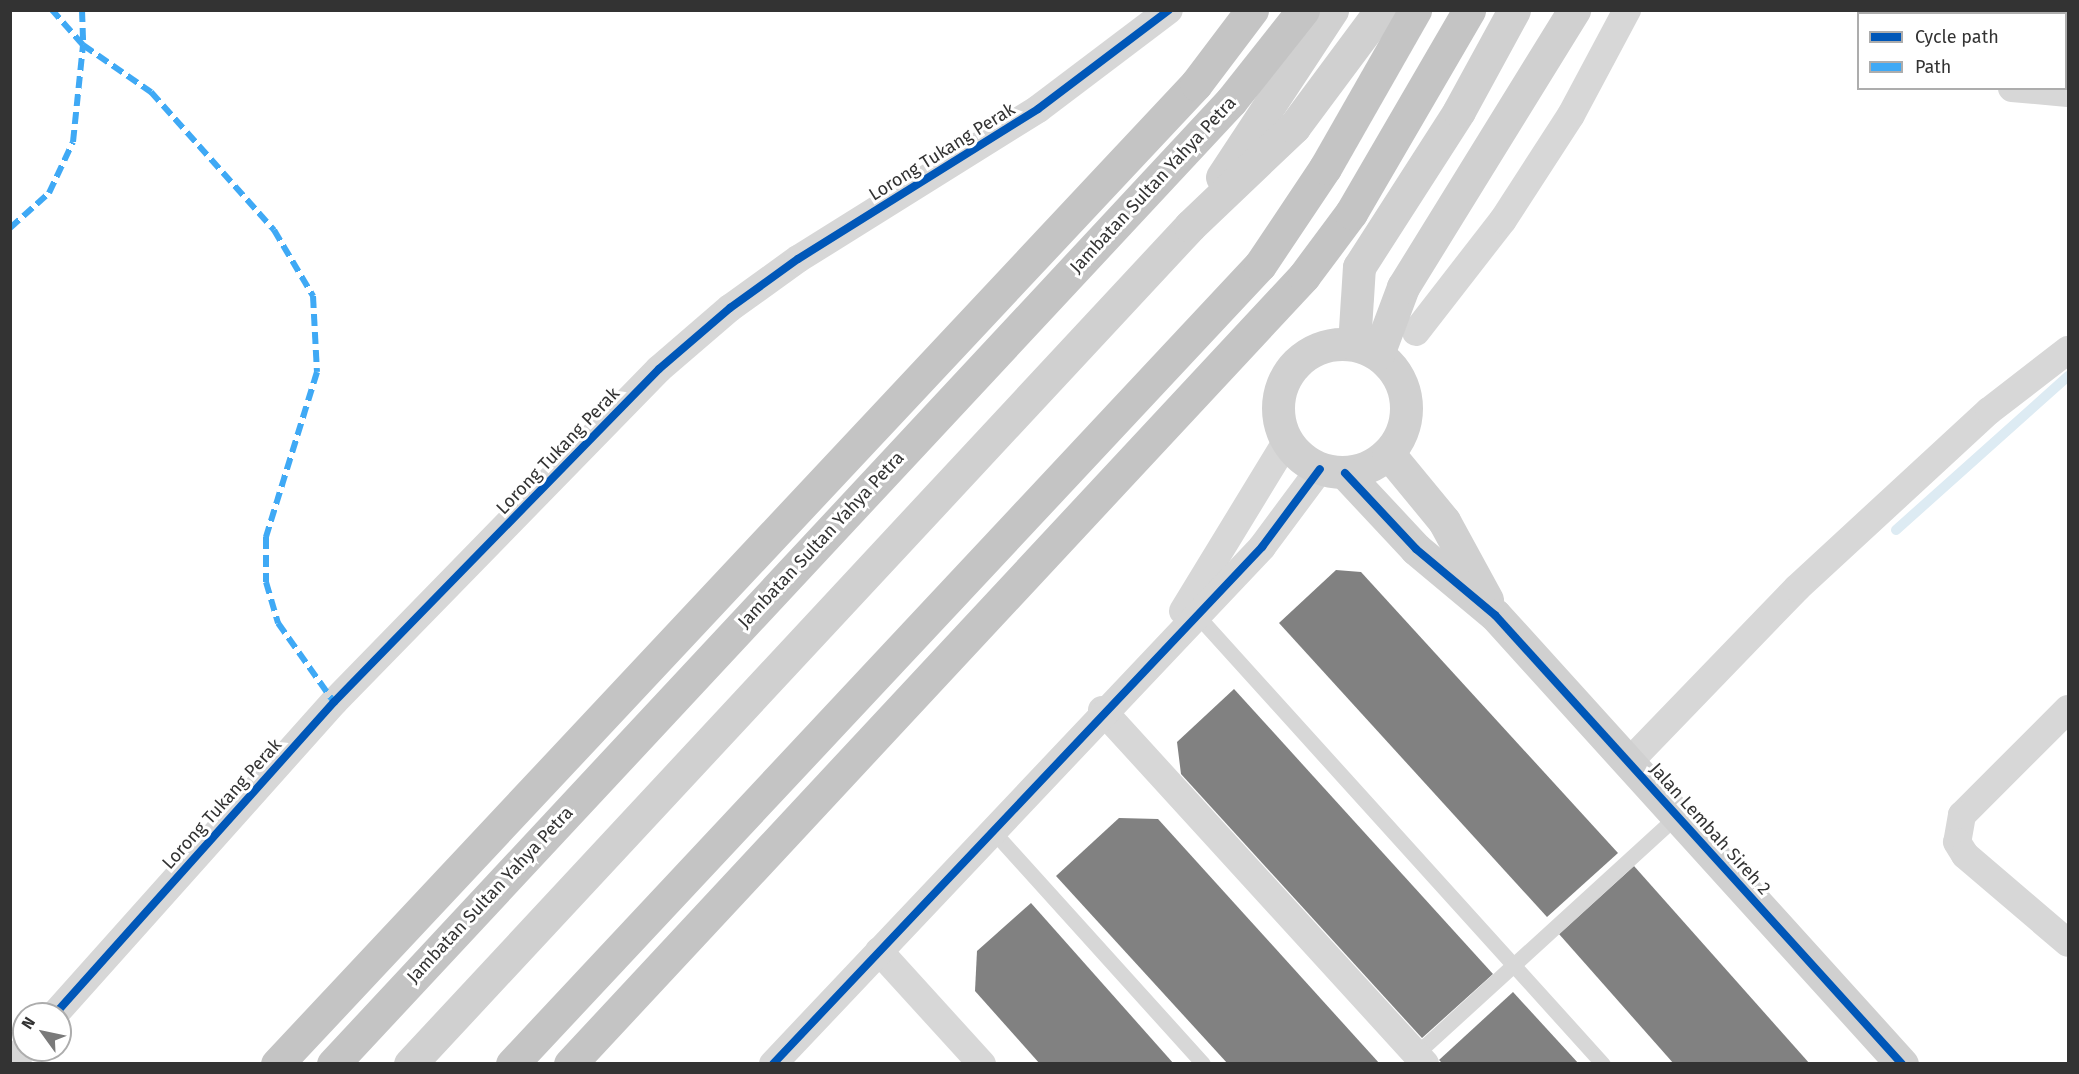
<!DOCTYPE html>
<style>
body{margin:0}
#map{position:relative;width:2079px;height:1074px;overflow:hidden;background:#fff;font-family:"Fira Sans",sans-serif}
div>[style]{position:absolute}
.stream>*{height:10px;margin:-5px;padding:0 5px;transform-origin:5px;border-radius:5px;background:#ddebf3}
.building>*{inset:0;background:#818181}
.lane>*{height:15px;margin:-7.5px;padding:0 7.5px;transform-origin:7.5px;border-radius:7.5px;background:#d7d7d7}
.street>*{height:28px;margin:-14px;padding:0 14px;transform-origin:14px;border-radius:14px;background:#d7d7d7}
.secondary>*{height:33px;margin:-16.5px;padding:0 16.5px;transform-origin:16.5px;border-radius:16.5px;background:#d0d0d0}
.secondary>.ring{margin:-16.5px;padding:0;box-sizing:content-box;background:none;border:33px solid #d0d0d0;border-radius:50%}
.highway>*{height:33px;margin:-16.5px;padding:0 16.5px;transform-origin:16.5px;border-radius:16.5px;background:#c4c4c4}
.quiet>*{height:6px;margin-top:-3px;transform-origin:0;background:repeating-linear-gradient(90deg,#3fa9f5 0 12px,transparent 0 18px)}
.cycleway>*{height:8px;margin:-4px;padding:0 4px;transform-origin:4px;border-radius:4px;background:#0057b8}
span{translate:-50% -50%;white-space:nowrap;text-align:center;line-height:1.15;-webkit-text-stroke:6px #fff;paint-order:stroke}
.street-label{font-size:18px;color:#333}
.frame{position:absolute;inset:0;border:12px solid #333;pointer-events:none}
.legend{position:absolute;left:1857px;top:12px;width:210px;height:78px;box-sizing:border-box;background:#fff;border:2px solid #adadad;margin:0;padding:8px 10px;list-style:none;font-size:18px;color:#333}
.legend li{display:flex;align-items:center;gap:12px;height:30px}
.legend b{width:30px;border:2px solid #adadad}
.north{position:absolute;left:12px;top:1002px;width:60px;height:60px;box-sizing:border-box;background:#fff;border:2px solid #adadad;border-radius:50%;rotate:303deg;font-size:16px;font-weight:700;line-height:24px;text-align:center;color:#333}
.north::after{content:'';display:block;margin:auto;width:21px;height:27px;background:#7a7a7a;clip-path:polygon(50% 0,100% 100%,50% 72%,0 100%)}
</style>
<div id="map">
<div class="stream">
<div style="left:1896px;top:530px;width:231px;rotate:-41.8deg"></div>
</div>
<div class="building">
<div style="clip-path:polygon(1336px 570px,1361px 572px,1618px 853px,1547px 917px,1279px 623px)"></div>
<div style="clip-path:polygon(1234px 689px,1493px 974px,1422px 1038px,1181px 774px,1177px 742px)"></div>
<div style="clip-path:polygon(1119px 818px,1158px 819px,1380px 1064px,1228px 1064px,1056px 876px)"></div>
<div style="clip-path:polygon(1634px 866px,1810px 1064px,1674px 1064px,1559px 934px)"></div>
<div style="clip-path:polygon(1031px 903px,1174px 1064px,1040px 1064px,975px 991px,977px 951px)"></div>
<div style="clip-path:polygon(1513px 992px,1579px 1064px,1443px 1064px,1439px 1060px)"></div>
</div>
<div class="lane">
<div style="left:1195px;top:613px;width:608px;rotate:47.87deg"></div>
<div style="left:991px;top:829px;width:316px;rotate:47.9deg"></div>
<div style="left:1416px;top:1054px;width:353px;rotate:-42.4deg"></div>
</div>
<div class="street">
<div style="left:1985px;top:10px;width:4px;rotate:63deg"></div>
<div style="left:2012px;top:88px;width:56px;rotate:5.1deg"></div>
<div style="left:1416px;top:332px;width:142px;rotate:-52.2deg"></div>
<div style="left:1503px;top:220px;width:125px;rotate:-57.1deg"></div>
<div style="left:1571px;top:115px;width:119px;rotate:-61.9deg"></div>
<div style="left:1183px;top:611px;width:198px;rotate:-58.6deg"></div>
<div style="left:2068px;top:709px;width:150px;rotate:135deg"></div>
<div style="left:1962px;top:815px;width:27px;rotate:100deg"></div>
<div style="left:1957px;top:842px;width:15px;rotate:58deg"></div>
<div style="left:1965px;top:855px;width:135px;rotate:40.5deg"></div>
<div style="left:1102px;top:710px;width:479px;rotate:47.6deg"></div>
<div style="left:1629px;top:762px;width:242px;rotate:-46deg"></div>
<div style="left:1797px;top:588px;width:261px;rotate:-42.7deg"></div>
<div style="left:1989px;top:411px;width:100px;rotate:-37.7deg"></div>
<div style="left:879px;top:951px;width:153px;rotate:47.7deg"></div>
<div style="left:55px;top:1014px;width:419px;rotate:-48.2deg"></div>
<div style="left:334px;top:702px;width:465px;rotate:-45.7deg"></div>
<div style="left:659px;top:369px;width:94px;rotate:-40.7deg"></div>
<div style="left:730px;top:308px;width:84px;rotate:-35.8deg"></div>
<div style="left:798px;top:259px;width:283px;rotate:-32deg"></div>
<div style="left:1038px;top:109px;width:164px;rotate:-37.1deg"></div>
<div style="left:11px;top:1064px;width:20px;rotate:-49deg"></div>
<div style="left:773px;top:1064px;width:712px;rotate:-46.59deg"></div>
<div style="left:1262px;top:547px;width:97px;rotate:-53.4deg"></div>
</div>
<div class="secondary">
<div style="left:1222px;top:177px;width:200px;rotate:-56.6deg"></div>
<div class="ring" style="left:1278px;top:344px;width:95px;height:95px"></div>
<div style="left:1354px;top:344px;width:77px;rotate:-86.3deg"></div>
<div style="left:1359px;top:267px;width:185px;rotate:-57.3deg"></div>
<div style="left:1459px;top:111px;width:115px;rotate:-61.4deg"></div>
<div style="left:1378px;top:354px;width:72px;rotate:-69.5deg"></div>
<div style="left:1403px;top:287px;width:326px;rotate:-58.3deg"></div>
<div style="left:1388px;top:453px;width:88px;rotate:50.5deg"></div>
<div style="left:1444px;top:521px;width:90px;rotate:61.4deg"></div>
<div style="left:1345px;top:473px;width:104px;rotate:46.9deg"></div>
<div style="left:1416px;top:549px;width:103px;rotate:39.9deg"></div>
<div style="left:1495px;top:615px;width:606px;rotate:47.81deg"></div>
<div style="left:410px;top:1064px;width:1145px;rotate:-47.05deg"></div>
<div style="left:1190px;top:226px;width:144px;rotate:-43.6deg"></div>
<div style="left:1294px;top:127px;width:146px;rotate:-53.4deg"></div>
</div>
<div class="highway">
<div style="left:277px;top:1064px;width:1343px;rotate:-46.84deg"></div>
<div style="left:1196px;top:84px;width:93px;rotate:-52.9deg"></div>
<div style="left:333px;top:1064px;width:1317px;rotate:-47deg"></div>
<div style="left:1231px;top:101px;width:116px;rotate:-51.6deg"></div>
<div style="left:512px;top:1064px;width:1094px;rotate:-46.89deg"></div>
<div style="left:1260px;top:265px;width:117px;rotate:-56.2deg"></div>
<div style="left:1325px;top:168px;width:182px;rotate:-60.3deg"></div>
<div style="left:570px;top:1064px;width:1077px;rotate:-47.03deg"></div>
<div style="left:1304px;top:276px;width:79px;rotate:-53.3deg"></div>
<div style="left:1351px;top:213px;width:235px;rotate:-59.8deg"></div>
</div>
<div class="quiet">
<div style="left:82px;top:10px;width:35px;rotate:88deg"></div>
<div style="left:83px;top:45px;width:83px;rotate:34.7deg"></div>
<div style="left:151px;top:92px;width:185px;rotate:48.3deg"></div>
<div style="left:274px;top:230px;width:77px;rotate:59.4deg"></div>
<div style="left:313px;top:296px;width:76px;rotate:87deg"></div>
<div style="left:317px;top:372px;width:173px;rotate:107.2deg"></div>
<div style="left:266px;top:537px;width:45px;rotate:90deg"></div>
<div style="left:266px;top:582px;width:43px;rotate:73.7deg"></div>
<div style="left:278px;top:623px;width:97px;rotate:54.7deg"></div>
<div style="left:10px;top:228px;width:52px;rotate:-41.9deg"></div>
<div style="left:49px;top:193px;width:56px;rotate:-64.8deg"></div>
<div style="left:73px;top:142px;width:98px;rotate:-84.1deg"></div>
<div style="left:83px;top:45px;width:47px;rotate:-131.5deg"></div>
</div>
<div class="cycleway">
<div style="left:1345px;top:473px;width:104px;rotate:46.9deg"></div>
<div style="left:1416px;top:549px;width:103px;rotate:39.9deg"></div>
<div style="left:1495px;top:615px;width:606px;rotate:47.81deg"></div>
<div style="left:55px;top:1014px;width:419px;rotate:-48.2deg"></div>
<div style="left:334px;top:702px;width:465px;rotate:-45.7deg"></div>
<div style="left:659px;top:369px;width:94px;rotate:-40.7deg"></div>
<div style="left:730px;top:308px;width:84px;rotate:-35.8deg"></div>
<div style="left:798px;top:259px;width:283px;rotate:-32deg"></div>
<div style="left:1038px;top:109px;width:164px;rotate:-37.1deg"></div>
<div style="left:773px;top:1064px;width:712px;rotate:-46.59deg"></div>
<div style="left:1262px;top:547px;width:97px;rotate:-53.4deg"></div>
</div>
<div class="street-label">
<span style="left:942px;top:152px;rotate:-32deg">Lorong Tukang Perak</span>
<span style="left:1153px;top:185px;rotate:-47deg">Jambatan Sultan Yahya Petra</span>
<span style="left:558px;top:451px;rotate:-46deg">Lorong Tukang Perak</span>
<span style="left:821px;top:540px;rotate:-47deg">Jambatan Sultan Yahya Petra</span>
<span style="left:222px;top:804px;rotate:-48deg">Lorong Tukang Perak</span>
<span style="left:1710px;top:829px;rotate:48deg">Jalan Lembah Sireh 2</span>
<span style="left:490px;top:895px;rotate:-47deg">Jambatan Sultan Yahya Petra</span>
</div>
<div class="frame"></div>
<ul class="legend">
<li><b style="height:8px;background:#0057b8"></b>Cycle path</li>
<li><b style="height:8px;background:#3fa9f5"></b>Path</li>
</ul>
<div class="north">N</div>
</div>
